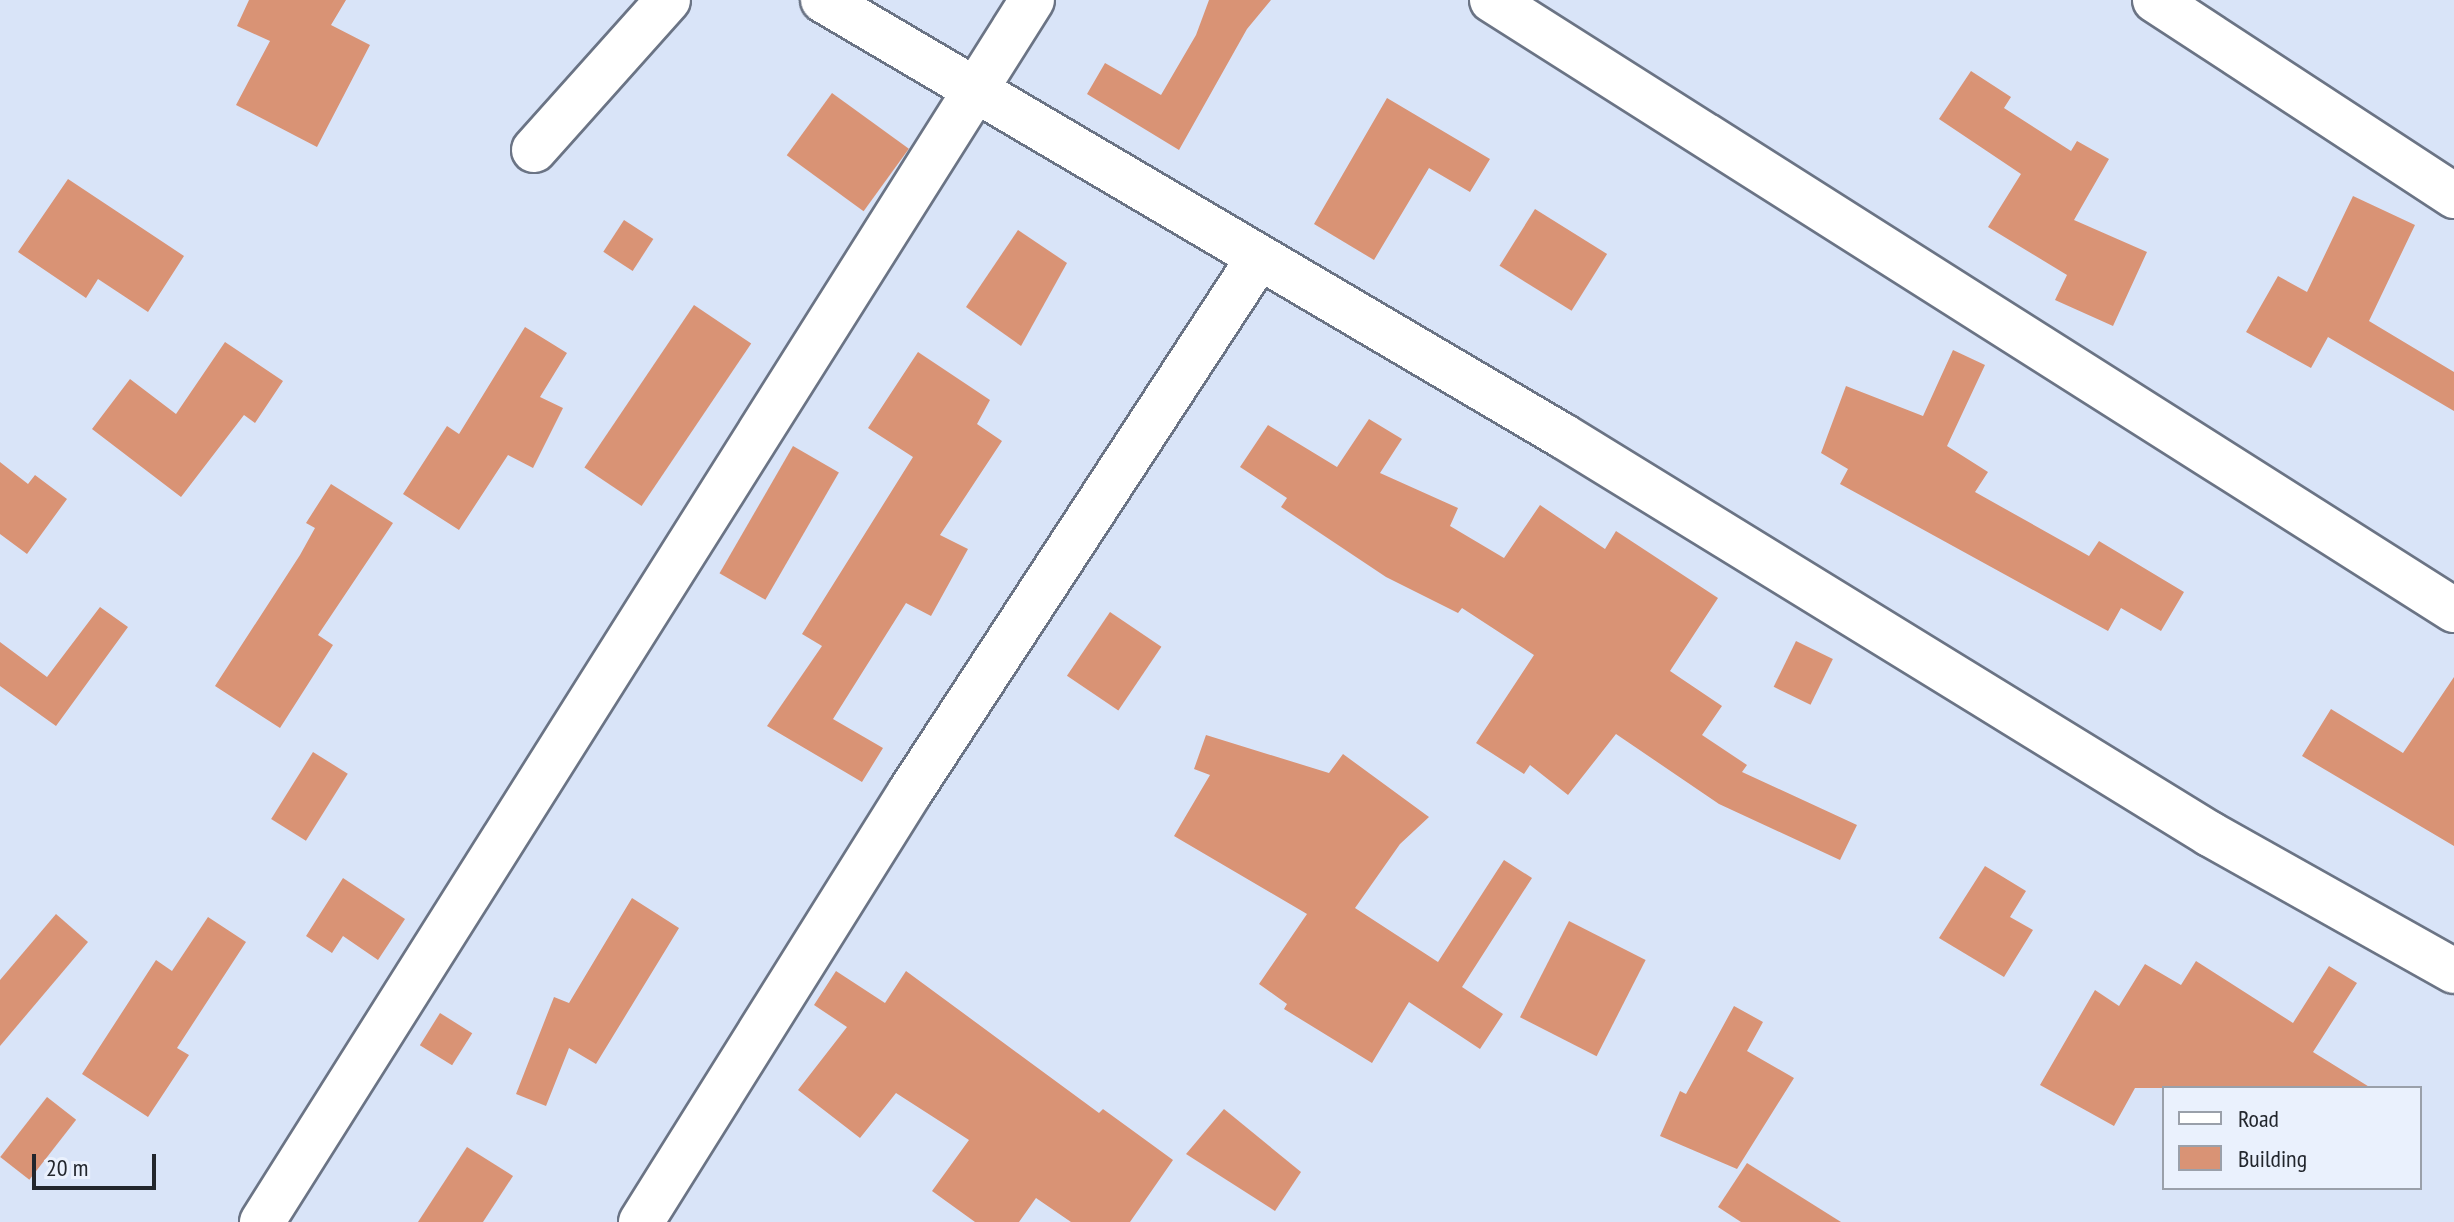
<!DOCTYPE html>
<style>
body{margin:0}
#map{position:relative;width:2454px;height:1222px;overflow:hidden;background:#d9e4f8;font-family:"PT Sans Narrow",sans-serif}
div>[style]{position:absolute}
.building>*{inset:0;background:#d99375;transform-origin:0 0}
.roads{filter:drop-shadow(2px 0 #6b7485) drop-shadow(-2px 0 #6b7485) drop-shadow(0 2px #6b7485) drop-shadow(0 -2px #6b7485)}
.street>*{height:44px;margin:-22px;padding:0 22px;transform-origin:22px;border-radius:22px;background:#fff}
span{translate:-50% -50%;white-space:nowrap;text-align:center;line-height:1.15;-webkit-text-stroke:7px #eaf1fd;paint-order:stroke}
.legend{position:absolute;left:2162px;top:1086px;width:260px;height:104px;box-sizing:border-box;background:#eaf1fd;border:2px solid #9aa0aa;margin:0;padding:10px 14px;list-style:none;font-size:24px;color:#22262d}
.legend li{display:flex;align-items:center;gap:16px;height:40px}
.legend b{width:40px;border:2px solid #9aa0aa}
.scale{position:absolute;left:32px;top:1154px;width:124px;height:36px;box-sizing:border-box;border:4px solid #22262d;border-top:0;padding-left:10px;font-size:24px;line-height:28px;white-space:nowrap;color:#22262d;-webkit-text-stroke:6px #eaf1fd;paint-order:stroke}
</style>
<div id="map">
<div class="building">
<div style="clip-path:polygon(249px 0,346px 0,331px 25px,370px 45px,317px 147px,236px 105px,270px 41px,237px 26px)"></div>
<div style="clip-path:polygon(1209px 0,1271px 0,1247px 29px,1179px 150px,1087px 94px,1105px 63px,1161px 95px,1196px 35px)"></div>
<div style="clip-path:polygon(1971px 71px,2011px 97px,2004px 108px,2071px 151px,2077px 141px,2109px 159px,2074px 220px,2147px 252px,2113px 326px,2055px 300px,2067px 275px,1988px 227px,2021px 174px,1939px 119px)"></div>
<div style="left:832px;top:93px;width:95px;height:77px;rotate:36deg"></div>
<div style="clip-path:polygon(1387px 98px,1490px 159px,1470px 192px,1429px 168px,1374px 260px,1314px 224px)"></div>
<div style="clip-path:polygon(68px 179px,184px 256px,148px 312px,98px 279px,86px 298px,18px 252px)"></div>
<div style="clip-path:polygon(2353px 196px,2415px 225px,2369px 321px,2454px 372px,2454px 411px,2328px 337px,2311px 368px,2246px 332px,2278px 276px,2307px 292px)"></div>
<div style="left:1535px;top:209px;width:85px;height:67px;rotate:32deg"></div>
<div style="left:624px;top:220px;width:35px;height:38px;rotate:33deg"></div>
<div style="clip-path:polygon(1018px 230px,1067px 263px,1021px 346px,966px 307px)"></div>
<div style="left:694px;top:305px;width:69px;height:196px;rotate:34deg"></div>
<div style="clip-path:polygon(525px 327px,567px 353px,540px 397px,563px 408px,533px 468px,508px 455px,459px 530px,403px 494px,447px 426px,459px 434px)"></div>
<div style="clip-path:polygon(225px 342px,283px 381px,255px 423px,244px 415px,181px 497px,92px 429px,130px 379px,176px 414px)"></div>
<div style="clip-path:polygon(1953px 350px,1985px 365px,1947px 446px,1988px 472px,1975px 492px,2089px 556px,2099px 541px,2184px 592px,2161px 631px,2121px 608px,2108px 631px,1840px 484px,1848px 469px,1821px 453px,1846px 386px,1923px 416px)"></div>
<div style="clip-path:polygon(918px 352px,990px 400px,977px 424px,1002px 441px,940px 535px,968px 549px,931px 616px,906px 603px,833px 719px,883px 748px,862px 782px,767px 726px,822px 646px,802px 634px,913px 457px,868px 428px)"></div>
<div style="clip-path:polygon(1369px 419px,1402px 439px,1380px 473px,1458px 508px,1450px 526px,1504px 558px,1540px 505px,1605px 549px,1616px 531px,1718px 598px,1670px 671px,1722px 706px,1702px 735px,1747px 765px,1742px 772px,1857px 825px,1840px 860px,1719px 804px,1616px 734px,1568px 795px,1530px 765px,1524px 774px,1476px 743px,1534px 655px,1462px 608px,1458px 613px,1386px 577px,1281px 507px,1287px 498px,1240px 467px,1268px 425px,1337px 467px)"></div>
<div style="left:793px;top:446px;width:53px;height:147px;rotate:30deg"></div>
<div style="clip-path:polygon(0 462px,28px 484px,35px 475px,67px 499px,27px 554px,0 534px)"></div>
<div style="clip-path:polygon(331px 484px,393px 523px,318px 635px,333px 645px,280px 728px,215px 686px,300px 555px,315px 528px,306px 523px)"></div>
<div style="clip-path:polygon(100px 607px,128px 627px,56px 726px,0 686px,0 642px,47px 677px)"></div>
<div style="left:1110px;top:612px;width:62px;height:77px;rotate:34deg"></div>
<div style="left:1796px;top:641px;width:41px;height:51px;rotate:26deg"></div>
<div style="clip-path:polygon(2454px 677px,2454px 846px,2302px 756px,2331px 709px,2403px 753px)"></div>
<div style="clip-path:polygon(1206px 735px,1329px 773px,1343px 754px,1429px 817px,1400px 844px,1355px 908px,1438px 962px,1504px 860px,1532px 878px,1462px 987px,1503px 1014px,1480px 1049px,1409px 1002px,1372px 1063px,1284px 1009px,1287px 1004px,1259px 984px,1307px 914px,1174px 836px,1210px 775px,1194px 769px)"></div>
<div style="left:313px;top:752px;width:41px;height:79px;rotate:32deg"></div>
<div style="clip-path:polygon(1985px 866px,2026px 891px,2010px 917px,2033px 930px,2004px 977px,1939px 938px)"></div>
<div style="clip-path:polygon(343px 878px,405px 919px,378px 960px,343px 936px,332px 953px,306px 936px)"></div>
<div style="clip-path:polygon(632px 898px,679px 928px,676px 933px,596px 1064px,569px 1048px,546px 1106px,516px 1094px,554px 997px,569px 1003px)"></div>
<div style="clip-path:polygon(56px 914px,88px 942px,0 1046px,0 980px)"></div>
<div style="clip-path:polygon(208px 917px,246px 942px,177px 1048px,189px 1055px,148px 1117px,82px 1074px,156px 960px,172px 971px)"></div>
<div style="left:1569px;top:921px;width:86px;height:108px;rotate:27deg"></div>
<div style="clip-path:polygon(2196px 961px,2293px 1023px,2329px 966px,2357px 983px,2313px 1052px,2371px 1088px,2135px 1088px,2114px 1126px,2040px 1085px,2095px 990px,2119px 1006px,2145px 964px,2181px 985px)"></div>
<div style="clip-path:polygon(836px 971px,885px 1003px,906px 971px,1099px 1113px,1103px 1109px,1173px 1160px,1130px 1222px,1071px 1222px,1036px 1198px,1019px 1222px,975px 1222px,932px 1191px,969px 1140px,896px 1093px,860px 1138px,798px 1090px,847px 1027px,814px 1005px)"></div>
<div style="clip-path:polygon(1734px 1006px,1763px 1022px,1747px 1051px,1794px 1078px,1737px 1169px,1660px 1136px,1680px 1091px,1686px 1094px)"></div>
<div style="left:440px;top:1013px;width:38px;height:38px;rotate:32deg"></div>
<div style="left:47px;top:1097px;width:37px;height:76px;rotate:38deg"></div>
<div style="clip-path:polygon(1224px 1109px,1301px 1172px,1275px 1211px,1186px 1154px)"></div>
<div style="clip-path:polygon(467px 1147px,513px 1176px,483px 1222px,418px 1222px)"></div>
<div style="clip-path:polygon(1747px 1163px,1841px 1222px,1741px 1222px,1718px 1207px)"></div>
</div>
<div class="roads">
<div class="street">
<div style="left:823px;top:0;width:859px;rotate:30.51deg"></div>
<div style="left:1563px;top:436px;width:760px;rotate:31.6deg"></div>
<div style="left:2210px;top:834px;width:280px;rotate:29.3deg"></div>
<div style="left:1492px;top:0;width:1139px;rotate:32.38deg"></div>
<div style="left:2155px;top:0;width:358px;rotate:33.2deg"></div>
<div style="left:534px;top:150px;width:201px;rotate:-48.2deg"></div>
<div style="left:262px;top:1222px;width:1444px;rotate:-57.78deg"></div>
<div style="left:641px;top:1222px;width:507px;rotate:-57.97deg"></div>
<div style="left:910px;top:792px;width:637px;rotate:-56.86deg"></div>
</div>
</div>
<ul class="legend">
<li><b style="height:10px;background:#fff"></b>Road</li>
<li><b style="height:22px;background:#d99375"></b>Building</li>
</ul>
<div class="scale">20 m</div>
</div>
